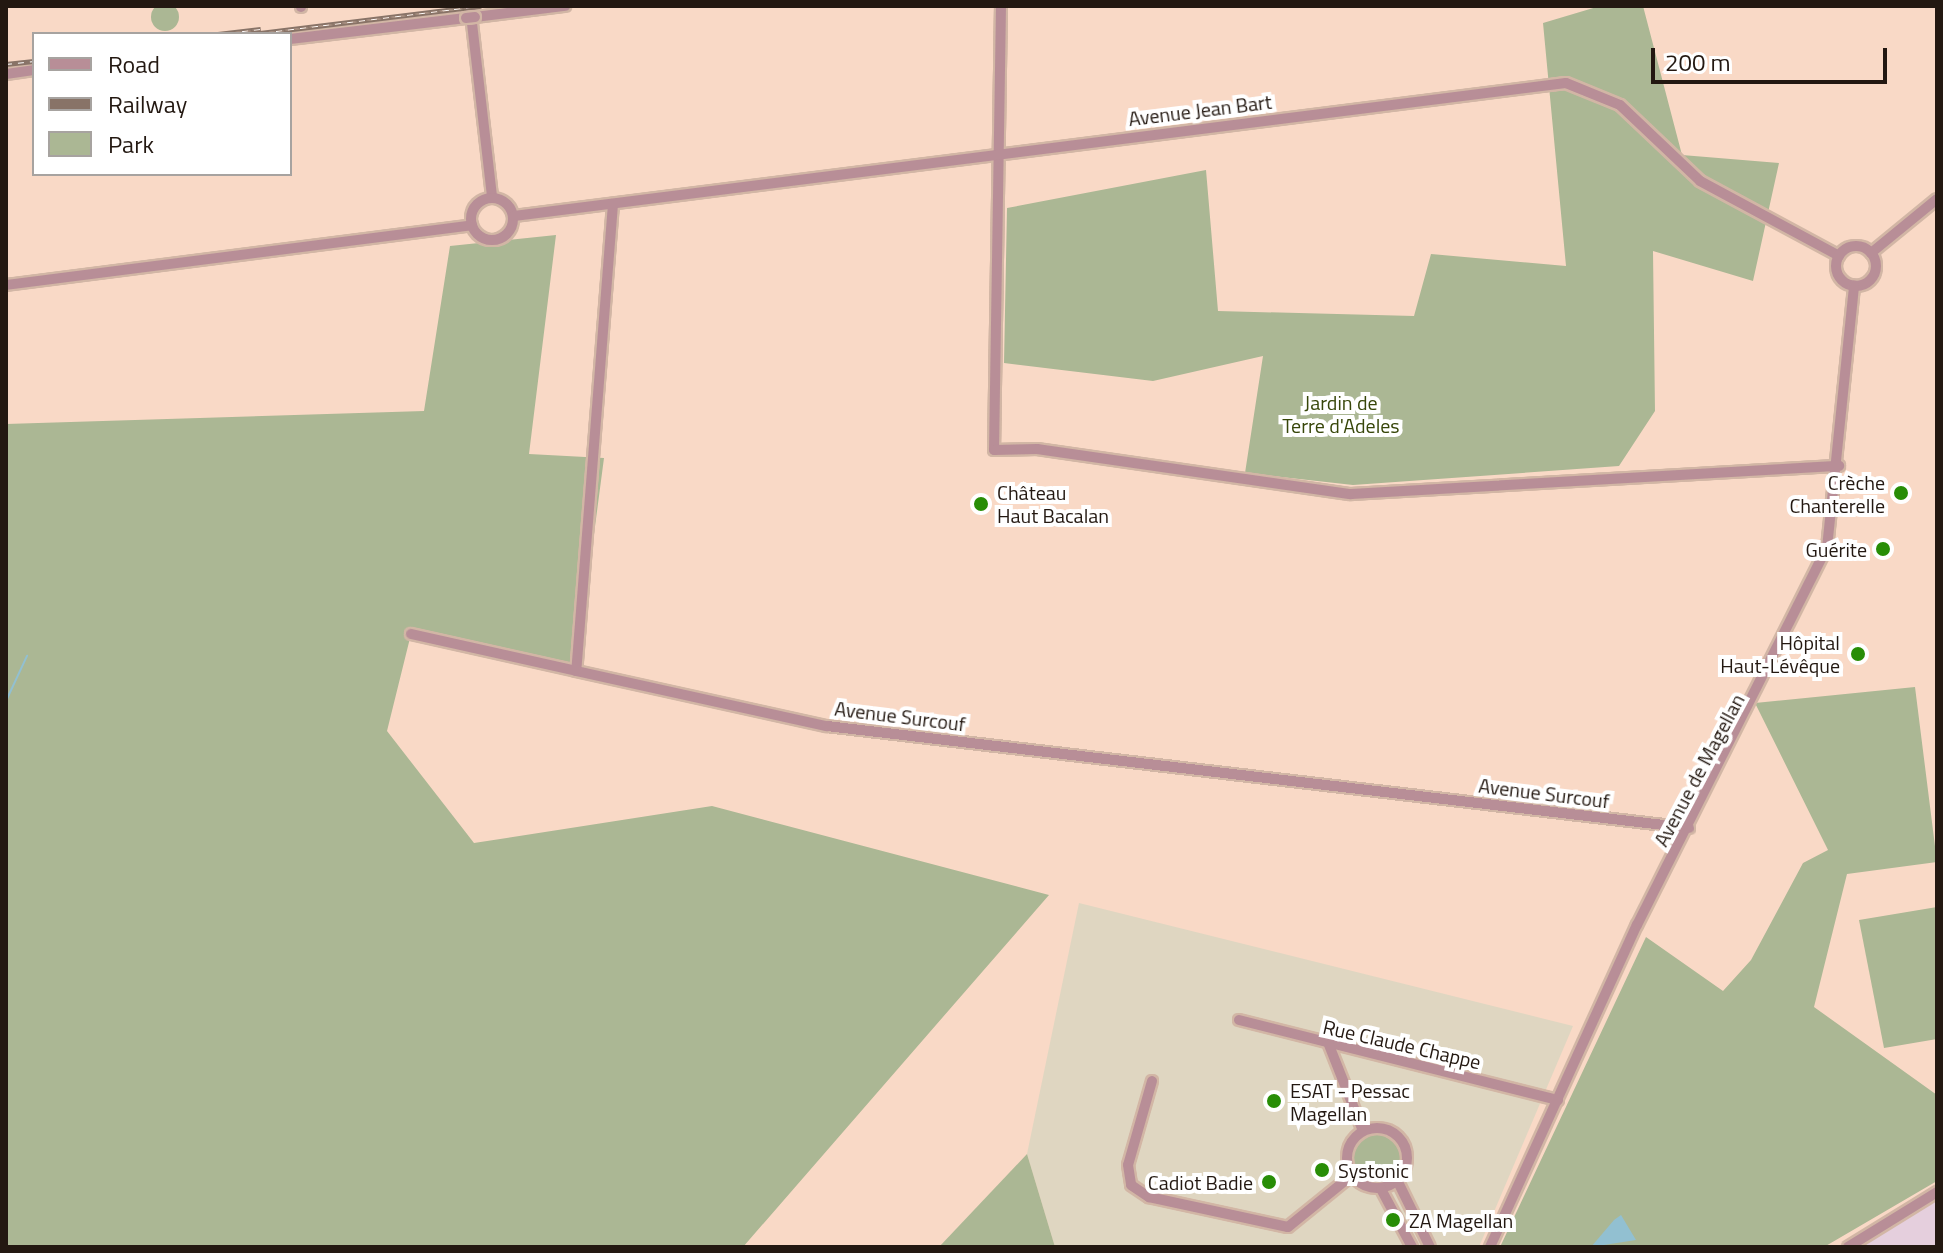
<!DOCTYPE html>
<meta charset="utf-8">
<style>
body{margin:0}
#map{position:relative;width:1943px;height:1253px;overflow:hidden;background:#f9d9c6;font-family:"Titillium Web",sans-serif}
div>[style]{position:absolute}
.commercial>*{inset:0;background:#e5cfdd}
.industrial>*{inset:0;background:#dfd6c1}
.green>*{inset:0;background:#abb794}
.round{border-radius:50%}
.water>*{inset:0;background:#92c0d1}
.stream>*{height:2px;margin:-1px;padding:0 1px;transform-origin:1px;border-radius:1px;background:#92c0d1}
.roads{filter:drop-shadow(2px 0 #d2b6a5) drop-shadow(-2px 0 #d2b6a5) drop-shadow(0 2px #d2b6a5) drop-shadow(0 -2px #d2b6a5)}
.minor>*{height:10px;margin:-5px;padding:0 5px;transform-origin:5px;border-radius:5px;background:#b88e97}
.minor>.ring{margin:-5px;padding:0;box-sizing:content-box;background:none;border:10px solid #b88e97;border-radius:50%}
.rail>*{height:5px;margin-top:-2.5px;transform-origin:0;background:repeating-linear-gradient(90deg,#fff 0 6px,#887367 0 12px);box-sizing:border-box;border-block:2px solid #887367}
.bridges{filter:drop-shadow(2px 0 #d2b6a5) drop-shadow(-2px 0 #d2b6a5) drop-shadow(0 2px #d2b6a5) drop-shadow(0 -2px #d2b6a5)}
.minor-bridge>*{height:10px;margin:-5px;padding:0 5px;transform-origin:5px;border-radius:5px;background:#b88e97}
.dots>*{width:22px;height:22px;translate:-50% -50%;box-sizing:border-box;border:4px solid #fff;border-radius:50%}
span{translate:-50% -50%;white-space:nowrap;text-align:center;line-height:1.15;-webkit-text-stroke:8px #fff;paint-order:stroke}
.street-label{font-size:20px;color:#231811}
.park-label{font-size:20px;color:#374609}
.poi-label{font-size:20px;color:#231811}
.right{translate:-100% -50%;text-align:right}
.left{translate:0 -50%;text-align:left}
.frame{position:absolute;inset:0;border:8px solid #231811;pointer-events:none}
.legend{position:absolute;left:32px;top:32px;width:260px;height:144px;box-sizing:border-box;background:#fff;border:2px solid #a7a3a0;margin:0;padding:10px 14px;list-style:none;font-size:24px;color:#231811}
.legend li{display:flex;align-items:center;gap:16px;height:40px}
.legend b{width:40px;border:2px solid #a7a3a0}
.scale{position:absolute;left:1651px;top:48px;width:236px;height:36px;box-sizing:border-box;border:4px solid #231811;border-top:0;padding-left:10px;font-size:24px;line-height:28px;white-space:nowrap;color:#231811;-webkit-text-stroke:6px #fff;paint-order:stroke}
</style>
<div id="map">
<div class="commercial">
<div style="clip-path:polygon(1937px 1200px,1937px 1247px,1860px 1247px)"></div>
</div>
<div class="industrial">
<div style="clip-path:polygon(1079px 903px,1573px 1026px,1479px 1247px,1055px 1247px,1027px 1154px)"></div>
</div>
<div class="green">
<div class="round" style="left:151px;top:3px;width:28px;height:28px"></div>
<div style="clip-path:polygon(1600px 6px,1643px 6px,1682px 155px,1779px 163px,1753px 281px,1653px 251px,1655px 411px,1619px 466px,1353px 485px,1245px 473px,1263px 356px,1153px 381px,1004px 363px,1007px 208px,1206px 170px,1218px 311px,1414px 316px,1431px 254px,1566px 266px,1543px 23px)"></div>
<div style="clip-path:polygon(556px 235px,529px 454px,604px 458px,576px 671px,411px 634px,387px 731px,474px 843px,712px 806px,1049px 895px,743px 1247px,6px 1247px,6px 424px,424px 411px,450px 246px)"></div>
<div style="clip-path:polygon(1915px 687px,1937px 862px,1847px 874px,1814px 1007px,1937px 1095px,1937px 1181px,1824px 1247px,1500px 1247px,1646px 937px,1723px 991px,1751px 960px,1803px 863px,1828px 850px,1755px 703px)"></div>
<div style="clip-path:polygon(1937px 907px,1937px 1039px,1884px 1048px,1859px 920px)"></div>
<div class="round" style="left:1352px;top:1133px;width:50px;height:50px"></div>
<div style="clip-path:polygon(1027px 1154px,1055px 1247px,939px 1247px)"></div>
</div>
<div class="water">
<div style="clip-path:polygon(1621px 1215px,1636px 1240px,1591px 1247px,1614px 1220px)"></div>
</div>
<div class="stream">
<div style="left:6px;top:701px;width:50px;rotate:-65deg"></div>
</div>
<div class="roads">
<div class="minor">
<div style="left:470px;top:6px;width:192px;rotate:83.4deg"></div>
<div style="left:1001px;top:6px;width:444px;rotate:90.9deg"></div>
<div style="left:994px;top:450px;width:43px;rotate:-1.3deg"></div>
<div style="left:1037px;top:449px;width:317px;rotate:8.2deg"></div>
<div style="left:1351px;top:494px;width:489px;rotate:-3.3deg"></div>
<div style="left:301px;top:7px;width:1px;rotate:-90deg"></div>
<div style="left:475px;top:17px;width:91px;rotate:-7deg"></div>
<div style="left:290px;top:39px;width:177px;rotate:-6.8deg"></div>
<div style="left:6px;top:74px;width:28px;rotate:-8deg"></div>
<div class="ring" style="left:471px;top:198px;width:32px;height:32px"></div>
<div style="left:613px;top:204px;width:468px;rotate:94.5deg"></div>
<div style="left:576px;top:671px;width:257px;rotate:12.4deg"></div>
<div style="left:827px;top:726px;width:868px;rotate:6.75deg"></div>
<div style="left:514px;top:216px;width:1060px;rotate:-7.21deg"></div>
<div style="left:1566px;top:83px;width:58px;rotate:22.2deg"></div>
<div style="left:1620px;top:105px;width:110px;rotate:43.5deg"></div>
<div style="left:1700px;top:181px;width:158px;rotate:28.3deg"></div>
<div class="ring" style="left:1836px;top:246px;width:30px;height:30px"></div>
<div style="left:1871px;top:253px;width:85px;rotate:-39.3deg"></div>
<div style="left:6px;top:285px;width:470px;rotate:-7.3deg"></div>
<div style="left:411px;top:634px;width:169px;rotate:12.6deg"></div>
<div style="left:1239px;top:1020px;width:329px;rotate:14.1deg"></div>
<div style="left:1329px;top:1045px;width:92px;rotate:68.4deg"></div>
<div style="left:1152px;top:1081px;width:87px;rotate:105.9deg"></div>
<div style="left:1128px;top:1165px;width:20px;rotate:81deg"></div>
<div style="left:1131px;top:1185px;width:22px;rotate:34deg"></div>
<div style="left:1149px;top:1197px;width:142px;rotate:12.2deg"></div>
<div style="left:1288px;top:1227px;width:82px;rotate:-39.1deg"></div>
<div class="ring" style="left:1347px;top:1128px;width:50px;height:50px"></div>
<div style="left:1398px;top:1182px;width:72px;rotate:63.8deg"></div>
<div style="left:1381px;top:1189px;width:66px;rotate:61.9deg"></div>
<div style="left:1490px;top:1247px;width:354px;rotate:-65.5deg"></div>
<div style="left:1637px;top:925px;width:422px;rotate:-63.3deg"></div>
<div style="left:1827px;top:548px;width:264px;rotate:-84.1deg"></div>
<div style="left:1848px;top:1247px;width:105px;rotate:-31.7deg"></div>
</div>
</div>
<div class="rail">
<div style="left:218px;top:34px;width:43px;rotate:-6.6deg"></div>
<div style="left:252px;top:34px;width:231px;rotate:-7deg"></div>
<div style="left:6px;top:64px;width:28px;rotate:-6deg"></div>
</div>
<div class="bridges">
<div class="minor-bridge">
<div style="left:466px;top:18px;width:9px;rotate:-6deg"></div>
</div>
</div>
<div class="dots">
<div style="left:1901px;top:493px;background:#288d06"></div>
<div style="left:981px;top:504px;background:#288d06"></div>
<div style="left:1883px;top:549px;background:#288d06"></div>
<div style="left:1858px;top:654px;background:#288d06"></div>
<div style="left:1274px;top:1101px;background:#288d06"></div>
<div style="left:1322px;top:1170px;background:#288d06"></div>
<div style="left:1269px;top:1182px;background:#288d06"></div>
<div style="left:1393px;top:1220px;background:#288d06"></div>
</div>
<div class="street-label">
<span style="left:1200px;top:110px;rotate:-7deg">Avenue Jean Bart</span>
<span style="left:900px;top:716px;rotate:7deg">Avenue Surcouf</span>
<span style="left:1699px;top:770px;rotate:-62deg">Avenue de Magellan</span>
<span style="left:1544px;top:793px;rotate:7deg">Avenue Surcouf</span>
<span style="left:1402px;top:1044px;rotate:13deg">Rue Claude Chappe</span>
</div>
<div class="park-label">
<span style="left:1341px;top:414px">Jardin de<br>Terre d'Adeles</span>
</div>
<div class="poi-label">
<span class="right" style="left:1885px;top:494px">Crèche<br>Chanterelle</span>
<span class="left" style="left:997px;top:504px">Château<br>Haut Bacalan</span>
<span class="right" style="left:1867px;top:549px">Guérite</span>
<span class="right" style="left:1840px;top:654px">Hôpital<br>Haut-Lévêque</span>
<span class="left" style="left:1290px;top:1102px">ESAT - Pessac<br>Magellan</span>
<span class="left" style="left:1338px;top:1170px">Systonic</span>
<span class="right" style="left:1253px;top:1182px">Cadiot Badie</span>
<span class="left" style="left:1409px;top:1220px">ZA Magellan</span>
</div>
<div class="frame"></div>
<ul class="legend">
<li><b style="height:10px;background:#b88e97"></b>Road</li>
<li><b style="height:10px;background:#887367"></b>Railway</li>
<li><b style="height:22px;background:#abb794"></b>Park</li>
</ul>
<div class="scale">200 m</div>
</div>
